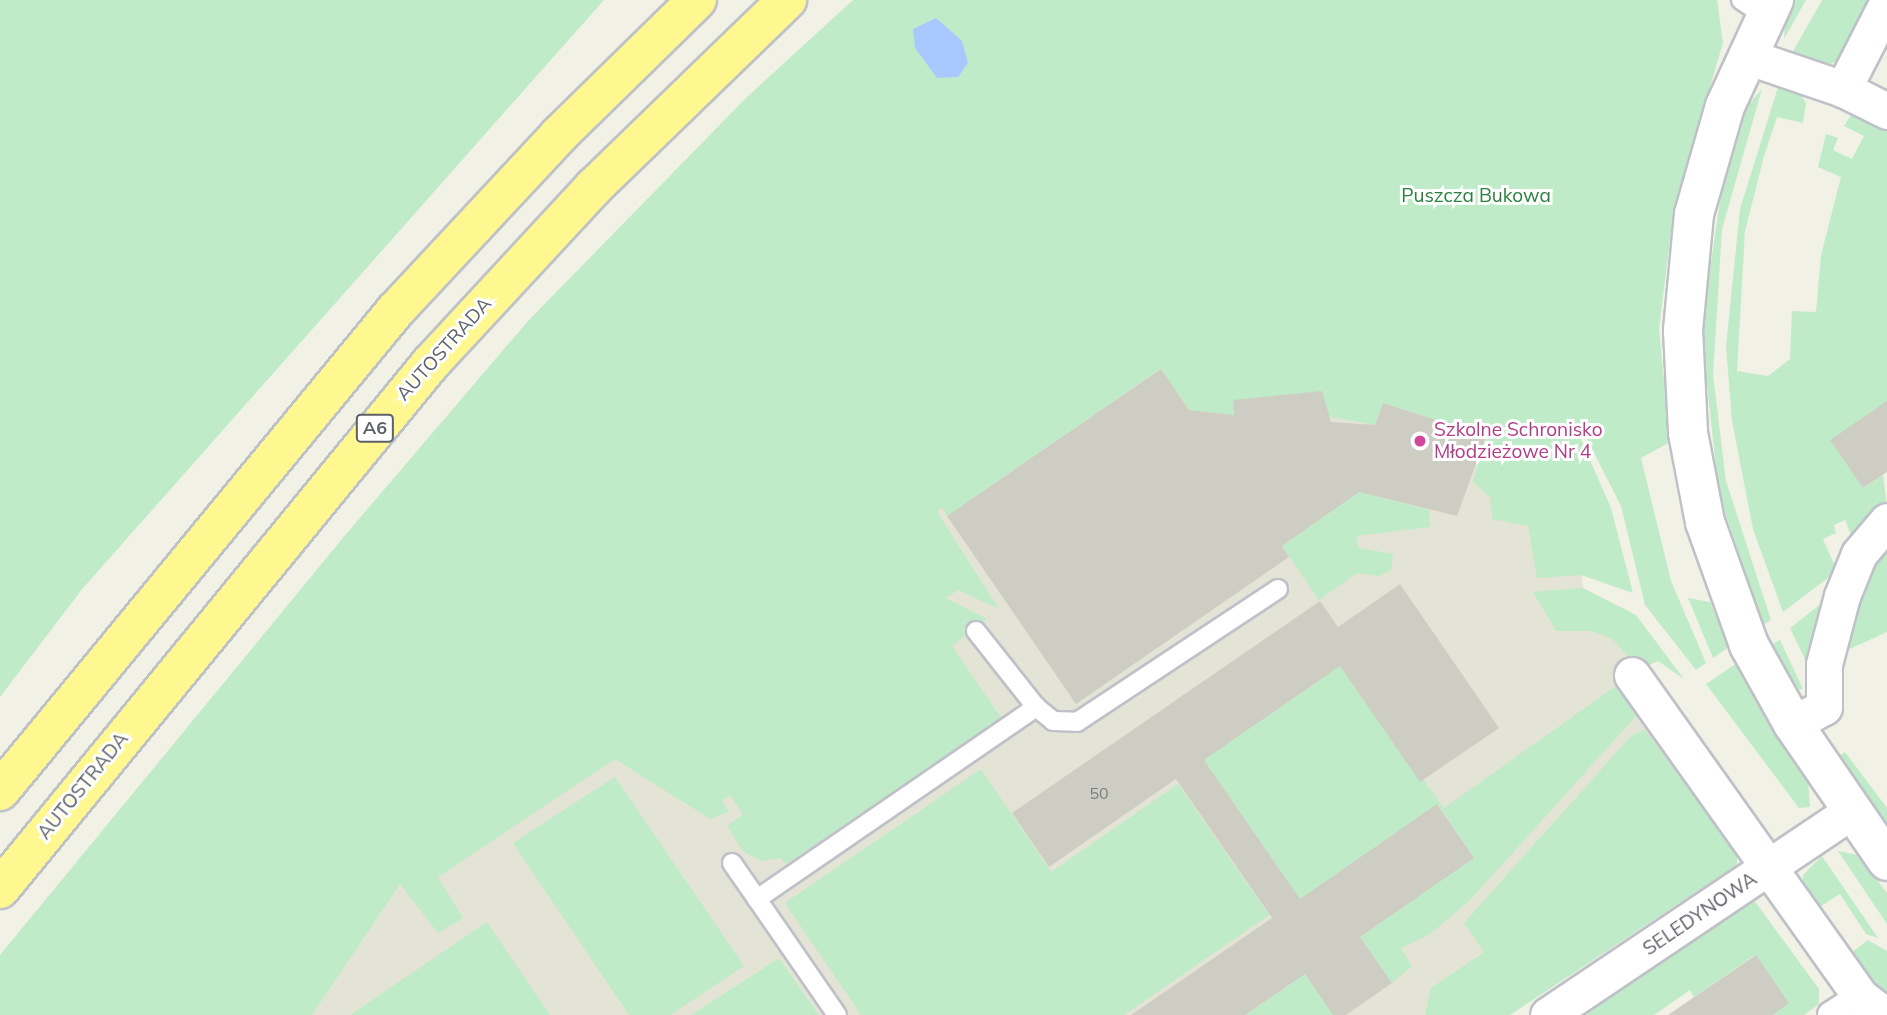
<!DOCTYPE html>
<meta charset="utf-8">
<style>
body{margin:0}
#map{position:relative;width:1887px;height:1015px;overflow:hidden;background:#f1f1e6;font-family:Mulish,sans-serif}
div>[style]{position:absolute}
.education>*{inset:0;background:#e3e3d6}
.green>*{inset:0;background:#c0ebc8}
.water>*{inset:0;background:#a8c9ff}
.building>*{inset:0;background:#cecdc4}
.roads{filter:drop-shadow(2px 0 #bfc1c8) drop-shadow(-2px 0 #bfc1c8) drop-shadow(0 2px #bfc1c8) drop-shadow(0 -2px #bfc1c8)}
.service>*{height:18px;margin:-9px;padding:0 9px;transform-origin:9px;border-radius:9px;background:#fff}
.pedestrian>*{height:26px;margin:-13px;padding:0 13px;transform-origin:13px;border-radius:13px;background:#fff}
.minor>*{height:35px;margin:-17.5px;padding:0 17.5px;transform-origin:17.5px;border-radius:17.5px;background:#fff}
.tertiary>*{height:38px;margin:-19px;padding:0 19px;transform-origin:19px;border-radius:19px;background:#fff}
.motorway>*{height:38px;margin:-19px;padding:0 19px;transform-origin:19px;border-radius:19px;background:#fff78f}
.dots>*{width:19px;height:19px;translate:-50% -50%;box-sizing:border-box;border:4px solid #fff;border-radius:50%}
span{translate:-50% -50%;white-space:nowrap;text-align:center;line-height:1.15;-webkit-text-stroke:6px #fff;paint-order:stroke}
.number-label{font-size:16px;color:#797b7f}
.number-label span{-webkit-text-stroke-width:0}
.shield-label span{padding:2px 5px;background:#fff;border:2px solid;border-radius:5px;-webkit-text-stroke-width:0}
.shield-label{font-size:18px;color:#5d6068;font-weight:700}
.park-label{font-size:19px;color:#2a813f}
.street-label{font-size:19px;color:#5d6068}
.hotel-label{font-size:19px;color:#b23c85}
.left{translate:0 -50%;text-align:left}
</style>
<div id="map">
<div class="education">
<div style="clip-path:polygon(1206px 313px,1565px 432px,1583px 587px,1655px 659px,1620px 684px,1737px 862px,1506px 1015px,819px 1015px,779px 958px,691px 1015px,312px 1015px,390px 894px,485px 805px)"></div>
</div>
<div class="green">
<div style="clip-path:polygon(0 0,604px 0,83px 588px,0 697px)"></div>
<div style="clip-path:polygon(853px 0,1717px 0,1723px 43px,1674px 207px,1659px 329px,1670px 442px,1641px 458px,1671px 581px,1706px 663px,1696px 670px,1645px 605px,1621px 506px,1587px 439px,1580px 437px,1611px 508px,1633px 593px,1581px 575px,1537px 578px,1528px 526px,1492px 519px,1490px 497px,1473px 482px,1486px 435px,1455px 433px,1457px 427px,1383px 403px,1375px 425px,1233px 400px,1234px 415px,1189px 410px,1160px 369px,947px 516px,942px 507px,937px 512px,999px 609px,958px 590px,946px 598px,987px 619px,952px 646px,1002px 719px,786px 864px,781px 858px,760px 861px,742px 850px,727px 826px,743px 814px,730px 795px,722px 801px,729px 811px,710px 819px,615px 759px,438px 877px,463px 918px,438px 933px,400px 884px,312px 1015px,0 1015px,0 955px,347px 533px,528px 321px,746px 98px)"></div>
<div style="clip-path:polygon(1794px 0,1806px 0,1784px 39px,1785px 20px)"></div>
<div style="clip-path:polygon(1822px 0,1881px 0,1845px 58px,1823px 67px,1791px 55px)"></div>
<div style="clip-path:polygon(1778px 87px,1798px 90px,1806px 103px,1803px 123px,1777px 117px,1764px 156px,1745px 231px,1737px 371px,1768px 376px,1790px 359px,1792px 311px,1816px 312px,1821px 255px,1841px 177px,1818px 167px,1826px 134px,1838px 138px,1833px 150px,1852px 159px,1864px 136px,1844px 126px,1851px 115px,1887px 131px,1887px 401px,1863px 488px,1883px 475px,1887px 507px,1854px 542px,1845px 520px,1834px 525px,1836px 533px,1823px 539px,1837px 571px,1783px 612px,1753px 529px,1732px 421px,1726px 346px,1740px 209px)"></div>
<div style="clip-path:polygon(1762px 89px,1722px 229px,1713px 375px,1726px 481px,1771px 620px,1763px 625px,1719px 494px,1701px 330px,1725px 167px,1742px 112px)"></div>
<div style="clip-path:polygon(1359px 492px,1429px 510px,1430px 527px,1356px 536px,1359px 548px,1393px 554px,1391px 570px,1379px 576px,1357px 573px,1319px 600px,1282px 546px)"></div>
<div style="clip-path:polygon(1887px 536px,1887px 632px,1843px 652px,1859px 581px)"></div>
<div style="clip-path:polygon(1583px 588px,1636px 615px,1684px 679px,1658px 661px,1641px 669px,1612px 639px,1592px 631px,1556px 631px,1533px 592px)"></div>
<div style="clip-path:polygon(1831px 596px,1810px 670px,1790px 628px)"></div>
<div style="clip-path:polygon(1688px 598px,1710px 602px,1729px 647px,1713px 658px)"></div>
<div style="clip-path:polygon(1780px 640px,1803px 689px,1796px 690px,1771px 645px)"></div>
<div style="clip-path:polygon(1737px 663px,1808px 779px,1810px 807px,1799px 808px,1706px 684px)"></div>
<div style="clip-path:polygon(1340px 666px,1444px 808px,1620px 683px,1636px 716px,1470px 900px,1429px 935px,1401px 948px,1412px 966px,1392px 983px,1360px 937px,1474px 858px,1438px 804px,1300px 899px,1204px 760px)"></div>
<div style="clip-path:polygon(1645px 730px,1737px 854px,1737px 865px,1510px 1015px,1425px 1015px,1431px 988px,1484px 952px,1464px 923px,1632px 735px)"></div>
<div style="clip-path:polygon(1845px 752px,1887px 808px,1887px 828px,1838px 757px)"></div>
<div style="clip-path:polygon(981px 769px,1051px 872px,1178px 784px,1269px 915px,1124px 1015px,861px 1015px,785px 903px)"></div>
<div style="clip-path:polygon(615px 777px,744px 966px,670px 1015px,629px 1015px,513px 843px)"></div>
<div style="clip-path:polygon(1838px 851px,1858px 855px,1887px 893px,1887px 924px)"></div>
<div style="clip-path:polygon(1822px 856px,1878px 938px,1866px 934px,1840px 894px,1821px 906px,1836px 932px,1803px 889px,1803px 875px)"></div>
<div style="clip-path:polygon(1751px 896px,1819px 989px,1819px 1004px,1804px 1015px,1773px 1015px,1789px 1003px,1755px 955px,1694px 997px,1690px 990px,1654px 1015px,1562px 1015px)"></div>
<div style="clip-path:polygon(487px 922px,550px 1015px,350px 1015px)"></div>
<div style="clip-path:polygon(1868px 940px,1887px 951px,1887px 995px,1851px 953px)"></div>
<div style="clip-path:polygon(779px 958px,819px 1015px,691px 1015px)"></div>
<div style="clip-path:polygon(1305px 974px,1333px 1015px,1245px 1015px)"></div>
</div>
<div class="water">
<div style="clip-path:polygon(936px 18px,962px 41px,968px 63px,958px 77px,937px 78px,915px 48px,913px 29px)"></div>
</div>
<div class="building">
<div style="clip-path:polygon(1161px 369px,1189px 410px,1234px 415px,1233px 400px,1322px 391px,1331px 422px,1375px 425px,1383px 403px,1486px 436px,1457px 516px,1359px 492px,1282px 546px,1289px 557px,1076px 704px,947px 516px)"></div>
<div style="clip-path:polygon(1887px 401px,1887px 472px,1863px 488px,1830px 440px)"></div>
<div style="clip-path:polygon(1400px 584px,1499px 728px,1420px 782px,1340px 666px,1204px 760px,1300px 899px,1437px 804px,1474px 858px,1360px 937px,1392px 983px,1346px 1015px,1333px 1015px,1305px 974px,1245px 1015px,1131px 1015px,1272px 918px,1176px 779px,1049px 867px,1012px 813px,1320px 601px,1338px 627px)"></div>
<div style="clip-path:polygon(1756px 955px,1789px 1003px,1773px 1015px,1668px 1015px)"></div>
</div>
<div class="roads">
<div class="service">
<div style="left:1741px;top:0;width:29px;rotate:34deg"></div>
<div style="left:976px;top:631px;width:97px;rotate:51.7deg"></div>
<div style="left:1036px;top:707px;width:22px;rotate:39deg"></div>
<div style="left:1053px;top:721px;width:24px;rotate:2deg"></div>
<div style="left:1077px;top:722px;width:241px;rotate:-33.5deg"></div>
<div style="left:732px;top:863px;width:44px;rotate:55.2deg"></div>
<div style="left:837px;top:1015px;width:141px;rotate:-124.6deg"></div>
<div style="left:757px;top:899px;width:339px;rotate:-34.5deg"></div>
</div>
<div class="pedestrian">
<div style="left:1831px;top:1015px;width:35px;rotate:-33deg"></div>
</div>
<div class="minor">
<div style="left:1887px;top:3px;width:97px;rotate:117.1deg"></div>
<div style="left:1843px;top:89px;width:49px;rotate:26.6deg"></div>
<div style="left:1746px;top:56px;width:102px;rotate:18.8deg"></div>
<div style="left:1632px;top:675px;width:394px;rotate:54.6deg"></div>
<div style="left:1860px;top:996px;width:31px;rotate:38deg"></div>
<div style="left:1793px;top:724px;width:35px;rotate:-29deg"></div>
<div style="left:1824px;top:707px;width:43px;rotate:-90deg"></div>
<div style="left:1824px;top:664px;width:70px;rotate:-75.2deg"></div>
<div style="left:1842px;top:596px;width:45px;rotate:-68deg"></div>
<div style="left:1859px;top:554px;width:43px;rotate:-49.7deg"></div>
<div style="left:1548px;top:1015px;width:364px;rotate:-33.9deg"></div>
</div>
<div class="tertiary">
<div style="left:1774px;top:0;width:117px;rotate:114.8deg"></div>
<div style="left:1725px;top:106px;width:112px;rotate:106deg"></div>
<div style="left:1694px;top:214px;width:117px;rotate:95.4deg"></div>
<div style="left:1683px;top:330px;width:103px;rotate:87.2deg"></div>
<div style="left:1688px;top:433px;width:91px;rotate:79.2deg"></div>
<div style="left:1705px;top:522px;width:131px;rotate:70.3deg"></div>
<div style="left:1749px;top:645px;width:90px;rotate:60.9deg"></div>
<div style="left:1793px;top:724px;width:166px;rotate:55.5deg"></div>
</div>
<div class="motorway">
<div style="left:0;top:791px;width:622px;rotate:-50.55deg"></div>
<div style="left:395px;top:311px;width:241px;rotate:-47deg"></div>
<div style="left:559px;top:135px;width:193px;rotate:-44.4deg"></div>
<div style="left:0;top:889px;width:679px;rotate:-50.68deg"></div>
<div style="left:430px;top:364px;width:241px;rotate:-47.2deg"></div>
<div style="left:594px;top:187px;width:269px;rotate:-44.1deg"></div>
</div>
</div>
<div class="dots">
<div style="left:1420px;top:441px;background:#d1479c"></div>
</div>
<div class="number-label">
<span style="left:1099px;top:793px">50</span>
</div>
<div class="shield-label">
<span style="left:375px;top:428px">A6</span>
</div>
<div class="park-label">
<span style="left:1476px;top:196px">Puszcza Bukowa</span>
</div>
<div class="street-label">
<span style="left:444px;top:349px;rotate:-48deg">AUTOSTRADA</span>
<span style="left:83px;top:786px;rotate:-51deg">AUTOSTRADA</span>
<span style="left:1700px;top:914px;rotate:-34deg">SELEDYNOWA</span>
</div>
<div class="hotel-label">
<span class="left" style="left:1434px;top:441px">Szkolne Schronisko<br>Młodzieżowe Nr 4</span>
</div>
</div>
